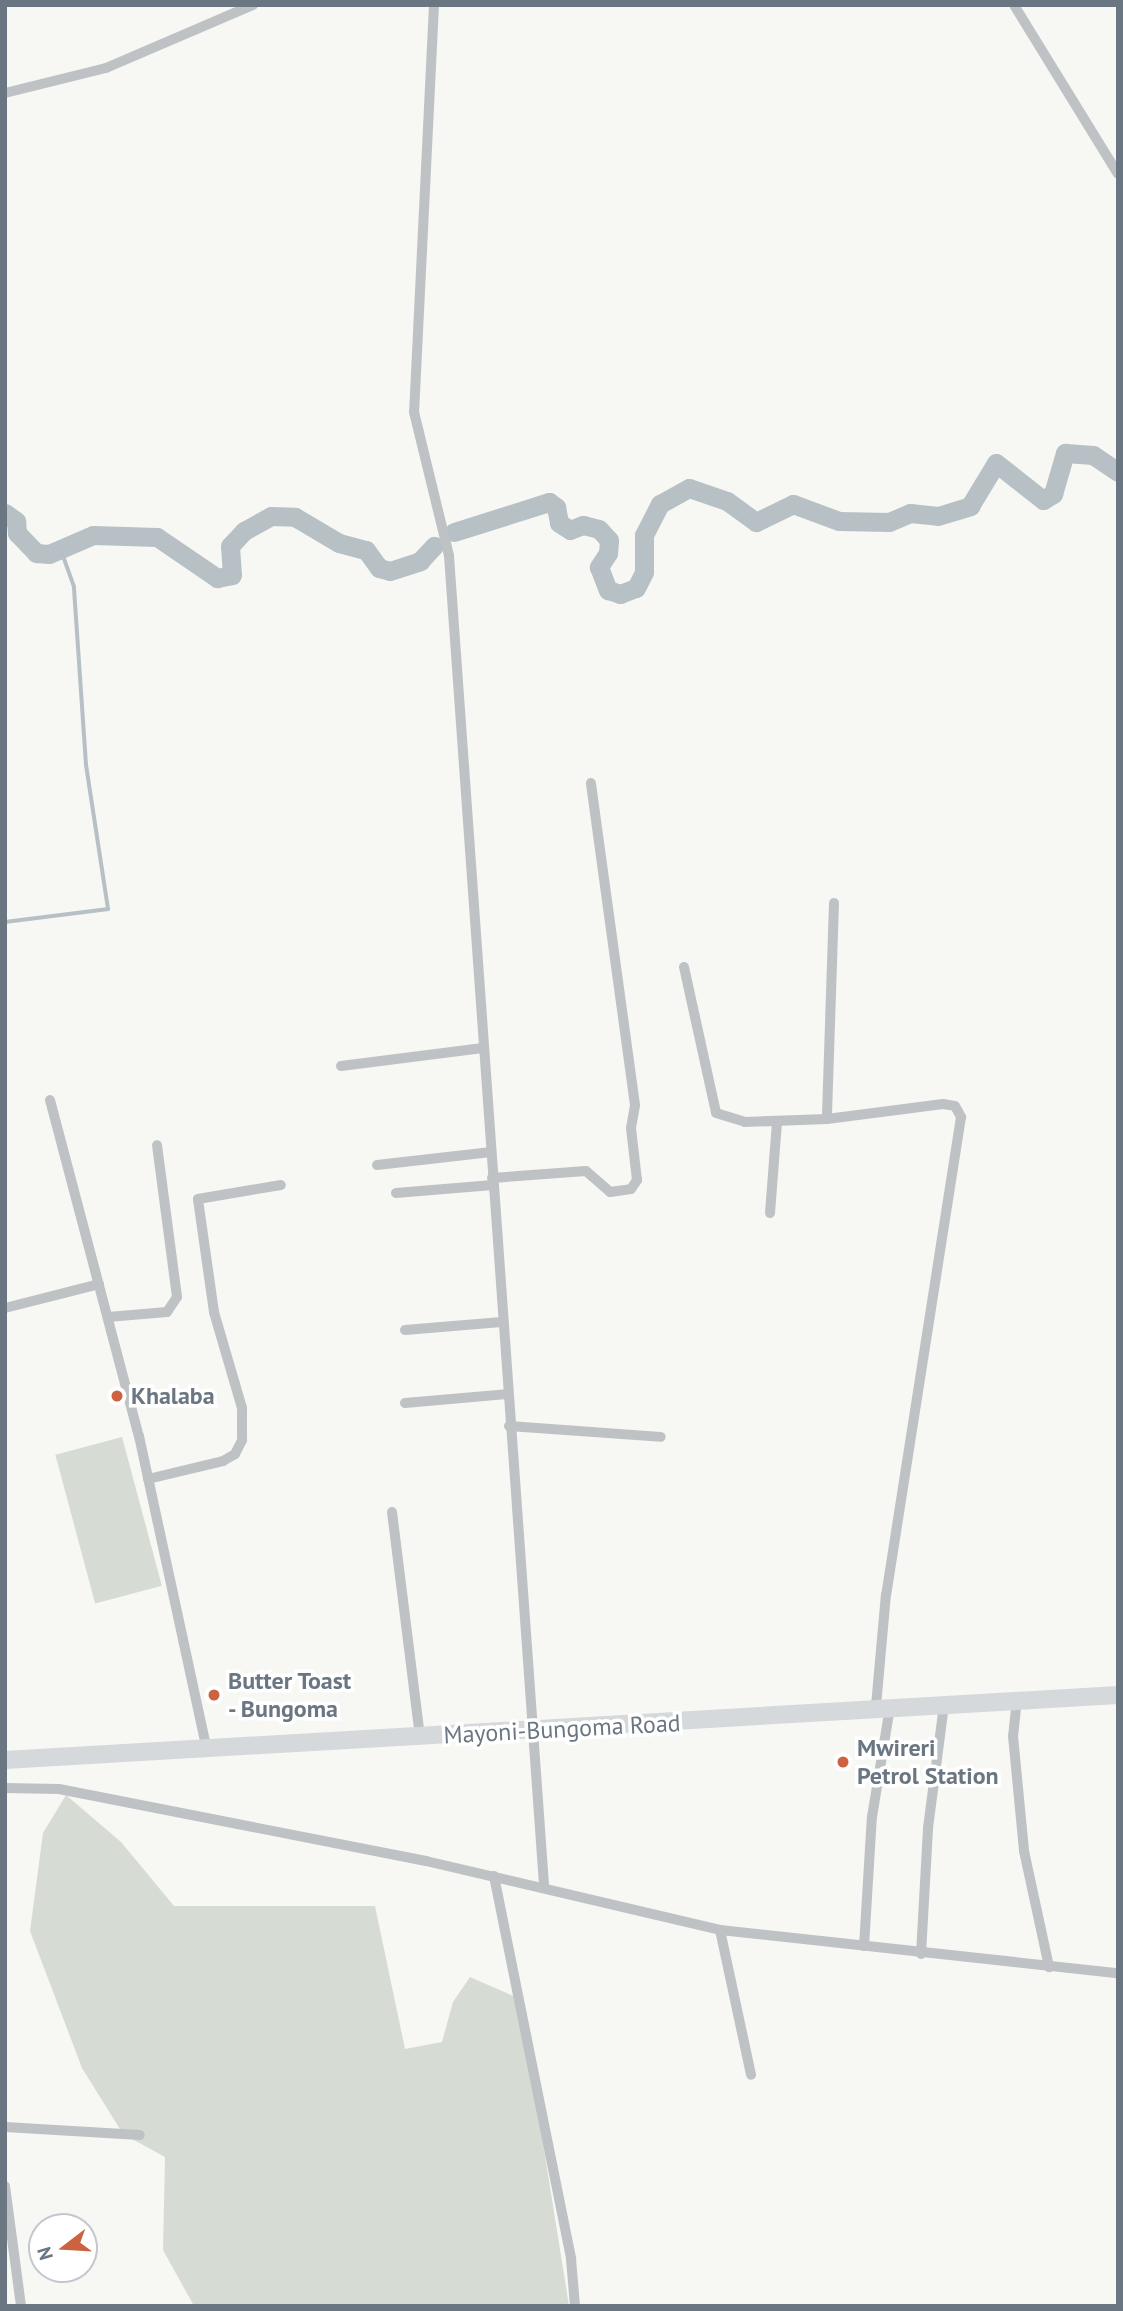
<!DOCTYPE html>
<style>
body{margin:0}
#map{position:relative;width:1123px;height:2311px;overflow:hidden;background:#f7f7f4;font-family:"PT Sans",sans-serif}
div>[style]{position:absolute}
.green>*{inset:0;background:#d6dbd4;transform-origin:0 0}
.stream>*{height:3.5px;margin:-1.75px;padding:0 1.75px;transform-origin:1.75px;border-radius:1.75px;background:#b7c1c5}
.river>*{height:19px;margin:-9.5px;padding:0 9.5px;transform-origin:9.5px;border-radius:9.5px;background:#b7c1c5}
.street>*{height:10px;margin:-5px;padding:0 5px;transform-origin:5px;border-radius:5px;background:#bfc2c5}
.primary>*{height:18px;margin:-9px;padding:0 9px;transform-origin:9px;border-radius:9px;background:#d5d9dc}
.dots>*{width:19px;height:19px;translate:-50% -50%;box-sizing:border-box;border:4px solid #fff;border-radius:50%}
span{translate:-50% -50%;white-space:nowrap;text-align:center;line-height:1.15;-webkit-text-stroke:7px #fff;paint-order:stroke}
.poi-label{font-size:24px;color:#6a7681;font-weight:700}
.left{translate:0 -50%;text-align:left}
.street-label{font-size:24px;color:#6a7681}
.frame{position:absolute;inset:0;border:7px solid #6a7681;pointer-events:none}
.north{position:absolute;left:28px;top:2213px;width:70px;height:70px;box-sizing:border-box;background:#fff;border:2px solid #c3c8cd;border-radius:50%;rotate:253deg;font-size:19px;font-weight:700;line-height:28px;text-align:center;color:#6a7681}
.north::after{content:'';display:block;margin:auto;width:24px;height:32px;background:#cc623f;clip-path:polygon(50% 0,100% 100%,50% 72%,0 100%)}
</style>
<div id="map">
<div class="green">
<div style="left:122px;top:1437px;width:154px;height:69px;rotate:75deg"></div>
<div style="clip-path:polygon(66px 1795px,121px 1842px,174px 1906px,375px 1906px,405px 2049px,442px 2042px,453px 2002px,470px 1977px,520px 1999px,569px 2306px,194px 2306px,163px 2250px,165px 2157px,123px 2134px,82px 2068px,30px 1931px,43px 1833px)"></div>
</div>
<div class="stream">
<div style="left:5px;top:922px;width:104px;rotate:-7.2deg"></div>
<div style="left:108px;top:909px;width:146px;rotate:-98.7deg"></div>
<div style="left:86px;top:765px;width:178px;rotate:-93.9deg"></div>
<div style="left:74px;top:587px;width:41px;rotate:-109.7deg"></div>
</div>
<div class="river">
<div style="left:5px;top:513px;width:14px;rotate:36deg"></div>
<div style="left:16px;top:521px;width:12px;rotate:85deg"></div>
<div style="left:17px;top:533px;width:28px;rotate:46deg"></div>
<div style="left:36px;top:553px;width:13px;rotate:4deg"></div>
<div style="left:49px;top:554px;width:48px;rotate:-23.4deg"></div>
<div style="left:93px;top:535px;width:64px;rotate:1.8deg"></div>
<div style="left:157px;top:537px;width:73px;rotate:34.3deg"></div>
<div style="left:217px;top:578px;width:15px;rotate:-11deg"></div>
<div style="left:232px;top:575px;width:29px;rotate:-94deg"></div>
<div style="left:230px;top:546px;width:21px;rotate:-47deg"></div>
<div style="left:244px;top:531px;width:31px;rotate:-29deg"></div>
<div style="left:271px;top:516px;width:24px;rotate:2deg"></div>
<div style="left:295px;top:517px;width:51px;rotate:30.6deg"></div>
<div style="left:339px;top:543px;width:28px;rotate:15deg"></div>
<div style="left:366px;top:550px;width:22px;rotate:54deg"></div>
<div style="left:379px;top:568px;width:11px;rotate:15deg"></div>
<div style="left:390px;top:571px;width:32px;rotate:-18deg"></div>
<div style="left:420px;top:561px;width:21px;rotate:-47deg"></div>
<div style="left:454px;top:532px;width:100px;rotate:-17.5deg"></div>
<div style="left:549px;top:502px;width:9px;rotate:36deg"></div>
<div style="left:556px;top:507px;width:16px;rotate:79deg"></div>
<div style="left:559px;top:523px;width:13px;rotate:32deg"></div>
<div style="left:570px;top:530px;width:14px;rotate:-21deg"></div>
<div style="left:583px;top:525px;width:16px;rotate:14deg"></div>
<div style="left:599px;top:529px;width:15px;rotate:48deg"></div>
<div style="left:609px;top:540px;width:13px;rotate:94deg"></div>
<div style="left:608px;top:553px;width:17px;rotate:123deg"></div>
<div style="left:599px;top:567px;width:25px;rotate:69deg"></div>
<div style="left:608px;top:590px;width:13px;rotate:18deg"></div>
<div style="left:620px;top:594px;width:17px;rotate:-21deg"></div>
<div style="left:636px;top:588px;width:18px;rotate:-63deg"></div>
<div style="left:644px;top:572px;width:37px;rotate:-90deg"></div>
<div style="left:644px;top:535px;width:35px;rotate:-63deg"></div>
<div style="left:660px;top:504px;width:33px;rotate:-29deg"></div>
<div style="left:689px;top:488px;width:40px;rotate:18.9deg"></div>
<div style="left:727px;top:501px;width:36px;rotate:36deg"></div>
<div style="left:756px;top:522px;width:41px;rotate:-25.9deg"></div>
<div style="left:793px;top:504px;width:49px;rotate:20.3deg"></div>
<div style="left:839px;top:521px;width:50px;rotate:1.1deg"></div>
<div style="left:889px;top:522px;width:23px;rotate:-23deg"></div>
<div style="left:910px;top:513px;width:28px;rotate:6deg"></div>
<div style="left:938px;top:516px;width:34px;rotate:-17deg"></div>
<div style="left:970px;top:506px;width:50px;rotate:-58.8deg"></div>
<div style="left:996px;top:463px;width:60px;rotate:38.2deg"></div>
<div style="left:1043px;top:500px;width:12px;rotate:-31deg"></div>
<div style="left:1053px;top:494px;width:43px;rotate:-73.7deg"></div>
<div style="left:1065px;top:453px;width:28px;rotate:4deg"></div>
<div style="left:1093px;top:455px;width:30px;rotate:34deg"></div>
</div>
<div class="street">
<div style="left:434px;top:5px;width:407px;rotate:92.8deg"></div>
<div style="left:414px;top:412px;width:148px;rotate:76.3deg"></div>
<div style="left:449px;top:556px;width:1333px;rotate:85.91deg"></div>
<div style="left:1014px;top:5px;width:198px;rotate:58.4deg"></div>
<div style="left:5px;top:93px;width:104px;rotate:-13.9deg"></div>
<div style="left:106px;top:68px;width:160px;rotate:-23.2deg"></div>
<div style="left:834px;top:903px;width:216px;rotate:91.9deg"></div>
<div style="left:827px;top:1119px;width:117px;rotate:-7.4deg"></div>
<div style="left:943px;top:1104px;width:12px;rotate:9deg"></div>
<div style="left:955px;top:1106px;width:13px;rotate:61deg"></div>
<div style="left:961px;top:1117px;width:483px;rotate:98.9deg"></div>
<div style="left:886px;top:1594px;width:112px;rotate:95.1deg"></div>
<div style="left:684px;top:967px;width:149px;rotate:77.6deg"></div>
<div style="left:716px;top:1113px;width:30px;rotate:17deg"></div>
<div style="left:745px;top:1122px;width:82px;rotate:-2.1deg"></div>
<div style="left:341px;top:1066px;width:143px;rotate:-7.2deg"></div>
<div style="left:50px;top:1100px;width:348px;rotate:75.2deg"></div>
<div style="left:139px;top:1436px;width:318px;rotate:77.8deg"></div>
<div style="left:377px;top:1165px;width:115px;rotate:-6.5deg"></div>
<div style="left:492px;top:1178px;width:94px;rotate:-4.3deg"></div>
<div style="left:586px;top:1171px;width:32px;rotate:41deg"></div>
<div style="left:610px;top:1192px;width:21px;rotate:-8deg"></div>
<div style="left:631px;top:1189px;width:11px;rotate:-56deg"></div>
<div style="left:637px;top:1180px;width:52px;rotate:-96.6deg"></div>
<div style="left:631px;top:1128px;width:23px;rotate:-80deg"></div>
<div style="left:635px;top:1105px;width:325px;rotate:-97.8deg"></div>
<div style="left:396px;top:1193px;width:97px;rotate:-4.7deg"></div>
<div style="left:770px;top:1213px;width:92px;rotate:-85.6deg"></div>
<div style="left:5px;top:1308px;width:97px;rotate:-14.3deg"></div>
<div style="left:108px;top:1317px;width:59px;rotate:-4.8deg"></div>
<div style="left:167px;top:1312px;width:18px;rotate:-56deg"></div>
<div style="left:177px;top:1297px;width:153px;rotate:-97.5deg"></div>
<div style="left:405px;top:1330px;width:97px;rotate:-4.7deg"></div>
<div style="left:405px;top:1403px;width:102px;rotate:-5deg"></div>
<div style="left:509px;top:1426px;width:152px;rotate:4.1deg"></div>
<div style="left:148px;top:1479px;width:77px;rotate:-13.5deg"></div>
<div style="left:223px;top:1461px;width:14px;rotate:-30deg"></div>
<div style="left:235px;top:1454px;width:16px;rotate:-63deg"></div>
<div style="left:242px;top:1440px;width:32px;rotate:-90deg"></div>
<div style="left:242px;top:1408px;width:100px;rotate:-106.3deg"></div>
<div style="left:214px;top:1312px;width:114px;rotate:-98.1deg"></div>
<div style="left:198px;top:1199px;width:84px;rotate:-9.6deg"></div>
<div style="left:392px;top:1512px;width:227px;rotate:82.9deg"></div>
<div style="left:1017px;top:1699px;width:37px;rotate:96deg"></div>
<div style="left:1013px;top:1736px;width:116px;rotate:84.5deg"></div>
<div style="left:1024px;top:1851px;width:119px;rotate:77.8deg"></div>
<div style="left:5px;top:1788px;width:54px;rotate:1.1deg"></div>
<div style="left:59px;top:1789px;width:374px;rotate:11.1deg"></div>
<div style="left:426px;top:1861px;width:302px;rotate:13.2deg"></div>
<div style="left:720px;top:1930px;width:400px;rotate:6.2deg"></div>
<div style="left:494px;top:1876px;width:391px;rotate:78.6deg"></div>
<div style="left:571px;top:2259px;width:47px;rotate:85.1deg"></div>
<div style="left:720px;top:1930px;width:148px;rotate:77.9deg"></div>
<div style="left:864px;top:1946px;width:129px;rotate:-86.5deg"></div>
<div style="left:872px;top:1817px;width:111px;rotate:-80.7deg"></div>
<div style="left:921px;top:1954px;width:126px;rotate:-86.8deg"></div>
<div style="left:928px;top:1828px;width:125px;rotate:-82.6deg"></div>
<div style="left:5px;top:2127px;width:135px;rotate:3.4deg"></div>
<div style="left:5px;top:2186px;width:121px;rotate:82.4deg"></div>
</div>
<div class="primary">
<div style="left:5px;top:1760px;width:1115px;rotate:-3.34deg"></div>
</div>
<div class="dots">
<div style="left:117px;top:1396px;background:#cc623f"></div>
<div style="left:214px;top:1695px;background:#cc623f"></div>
<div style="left:843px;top:1762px;background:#cc623f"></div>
</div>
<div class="poi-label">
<span class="left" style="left:131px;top:1396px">Khalaba</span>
<span class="left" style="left:228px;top:1695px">Butter Toast<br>- Bungoma</span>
<span class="left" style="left:857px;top:1762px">Mwireri<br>Petrol Station</span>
</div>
<div class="street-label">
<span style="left:562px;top:1729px;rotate:-3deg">Mayoni-Bungoma Road</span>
</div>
<div class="frame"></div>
<div class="north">N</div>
</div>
